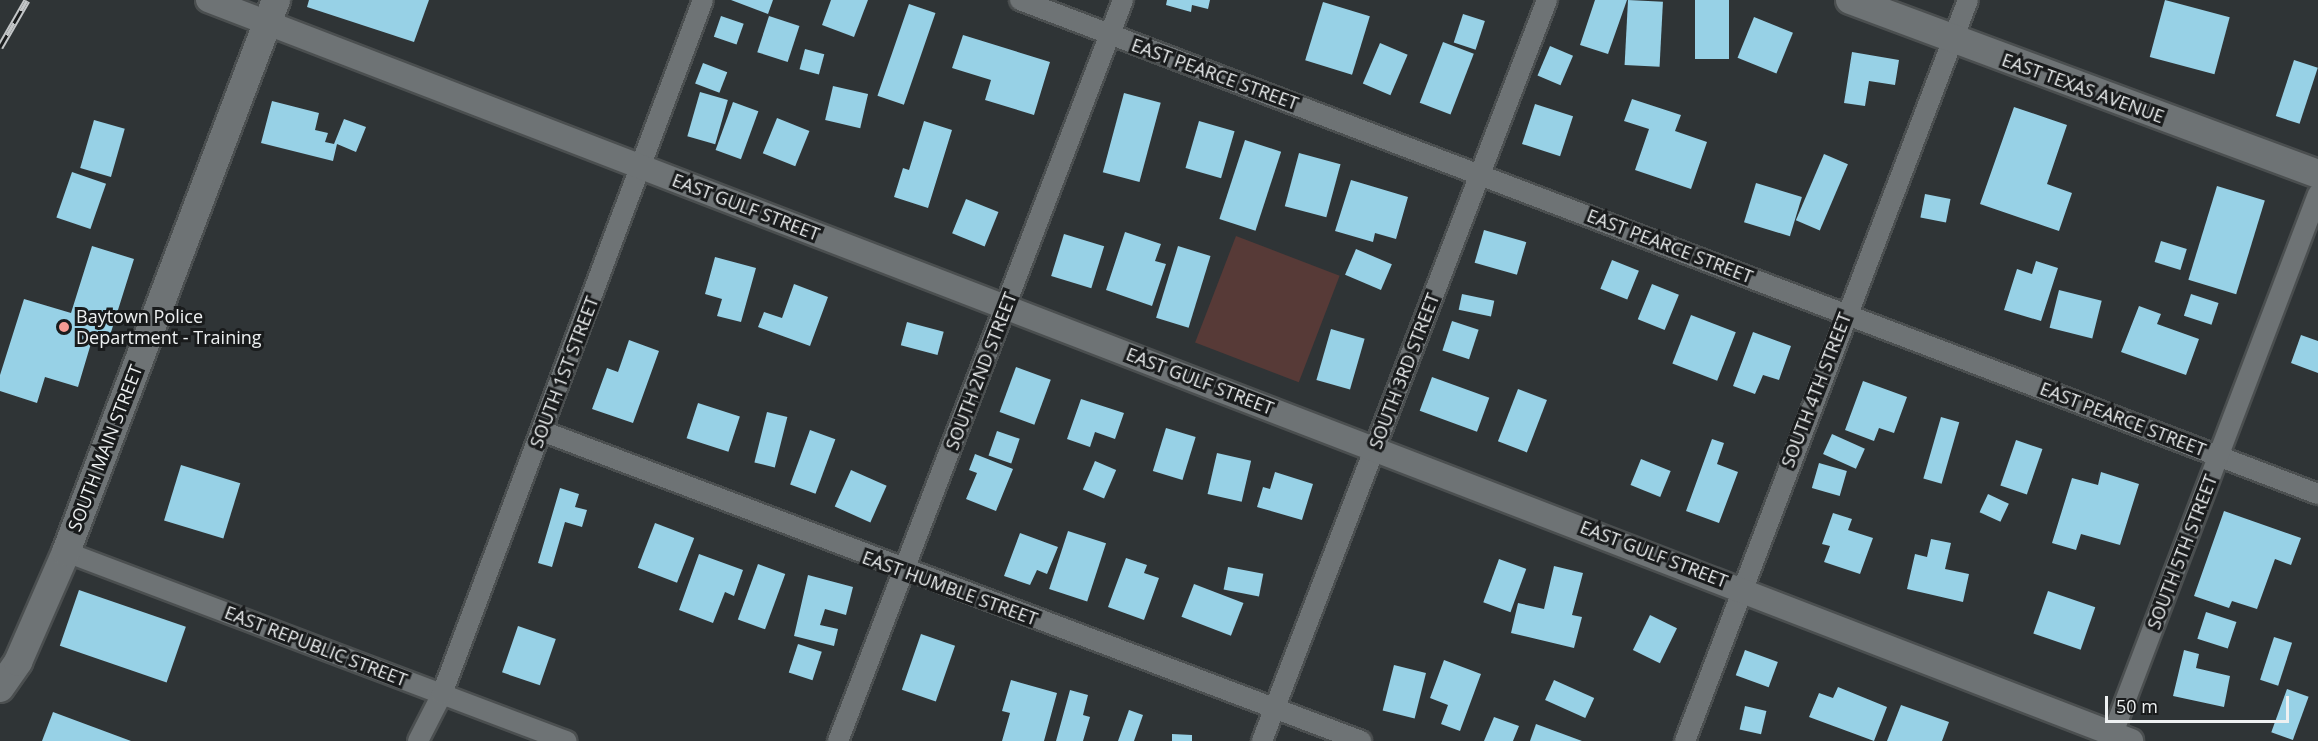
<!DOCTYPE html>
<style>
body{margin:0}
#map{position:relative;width:2318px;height:741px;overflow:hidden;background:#2f3436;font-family:"Open Sans",sans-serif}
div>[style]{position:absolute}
.green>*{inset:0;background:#573a37;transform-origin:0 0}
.building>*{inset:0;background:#97d1e6;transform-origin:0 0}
.roads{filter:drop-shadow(2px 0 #4b4f50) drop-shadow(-2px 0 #4b4f50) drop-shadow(0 2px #4b4f50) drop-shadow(0 -2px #4b4f50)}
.minor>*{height:20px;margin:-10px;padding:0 10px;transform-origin:10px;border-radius:10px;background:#6e7375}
.tertiary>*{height:24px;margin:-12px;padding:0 12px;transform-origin:12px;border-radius:12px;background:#6e7375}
.secondary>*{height:28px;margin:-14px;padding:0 14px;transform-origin:14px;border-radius:14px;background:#6e7375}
.rail>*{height:7px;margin-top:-3.5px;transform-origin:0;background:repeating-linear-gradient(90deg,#191b1c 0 14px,#c3c6c8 0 28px);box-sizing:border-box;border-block:2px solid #c3c6c8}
.dots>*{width:16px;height:16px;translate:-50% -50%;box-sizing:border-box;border:3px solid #191b1c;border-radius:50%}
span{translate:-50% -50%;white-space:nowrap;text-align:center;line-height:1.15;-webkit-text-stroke:6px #191b1c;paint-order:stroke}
.street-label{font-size:18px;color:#eef1f2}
.poi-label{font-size:18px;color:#eef1f2}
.left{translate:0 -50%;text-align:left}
.scale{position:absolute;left:2105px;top:696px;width:184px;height:27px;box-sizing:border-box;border:3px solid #eef1f2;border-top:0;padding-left:8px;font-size:18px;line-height:21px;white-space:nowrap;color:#eef1f2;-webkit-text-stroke:4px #191b1c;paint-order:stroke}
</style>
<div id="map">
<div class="green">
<div style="left:1236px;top:236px;width:111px;height:114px;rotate:21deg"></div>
</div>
<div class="building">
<div style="clip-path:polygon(309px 0,429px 0,414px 42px,307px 7px)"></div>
<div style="clip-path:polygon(731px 0,773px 0,768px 14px)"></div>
<div style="clip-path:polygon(831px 0,868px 0,854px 37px,822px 25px)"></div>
<div style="clip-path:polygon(1167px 0,1210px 0,1208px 9px,1192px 5px,1191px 12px,1166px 5px)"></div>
<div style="clip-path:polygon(1595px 0,1627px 0,1608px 54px,1580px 45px)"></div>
<div style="left:1628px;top:0;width:35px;height:65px;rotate:3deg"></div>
<div style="left:1695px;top:0;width:34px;height:59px"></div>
<div style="left:2165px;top:0;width:67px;height:59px;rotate:15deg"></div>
<div style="left:1323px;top:2px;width:49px;height:61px;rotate:17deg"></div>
<div style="left:909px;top:4px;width:28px;height:97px;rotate:19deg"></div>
<div style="left:1463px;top:14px;width:23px;height:30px;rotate:18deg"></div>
<div style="left:721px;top:16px;width:24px;height:22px;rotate:19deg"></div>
<div style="left:769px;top:16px;width:32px;height:38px;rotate:18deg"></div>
<div style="left:1754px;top:17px;width:42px;height:44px;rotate:22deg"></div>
<div style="clip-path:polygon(963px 35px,1050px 62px,1034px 115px,985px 100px,991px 80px,952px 68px)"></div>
<div style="left:1443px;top:42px;width:33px;height:65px;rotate:21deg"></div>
<div style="left:1380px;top:43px;width:30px;height:44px;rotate:23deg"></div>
<div style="left:1550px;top:46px;width:25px;height:32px;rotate:23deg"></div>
<div style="left:805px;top:49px;width:20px;height:21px;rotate:15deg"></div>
<div style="clip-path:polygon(1852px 52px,1899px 60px,1895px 85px,1869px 81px,1865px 106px,1844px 103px)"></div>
<div style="left:2294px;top:60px;width:25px;height:59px;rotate:18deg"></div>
<div style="left:703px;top:63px;width:26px;height:22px;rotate:21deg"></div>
<div style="left:833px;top:86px;width:36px;height:35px;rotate:13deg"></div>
<div style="left:700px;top:92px;width:29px;height:46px;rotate:16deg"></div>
<div style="left:1124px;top:93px;width:38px;height:82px;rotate:15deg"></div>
<div style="clip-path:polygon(1632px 99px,1681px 115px,1675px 131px,1707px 142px,1691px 189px,1635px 170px,1649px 129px,1624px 121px)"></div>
<div style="clip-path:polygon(272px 101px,319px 113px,315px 130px,328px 133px,325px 142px,334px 144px,344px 119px,366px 127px,356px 152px,337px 144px,333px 161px,261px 143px)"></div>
<div style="left:733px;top:102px;width:27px;height:51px;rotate:20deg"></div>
<div style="left:1535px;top:104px;width:40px;height:42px;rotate:18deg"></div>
<div style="clip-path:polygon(2014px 107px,2067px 125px,2047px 184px,2072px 193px,2059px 231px,1980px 204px)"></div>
<div style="left:777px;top:118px;width:35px;height:38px;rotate:22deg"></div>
<div style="left:94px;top:120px;width:32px;height:50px;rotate:16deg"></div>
<div style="clip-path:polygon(924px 121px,952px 130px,928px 208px,894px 197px,903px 168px,909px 170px)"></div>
<div style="left:1199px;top:121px;width:37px;height:49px;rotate:16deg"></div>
<div style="left:1245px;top:140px;width:38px;height:83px;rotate:18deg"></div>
<div style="left:1299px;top:153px;width:43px;height:55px;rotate:15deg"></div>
<div style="left:1824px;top:154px;width:26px;height:72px;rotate:23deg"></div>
<div style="left:72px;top:172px;width:36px;height:48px;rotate:19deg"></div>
<div style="clip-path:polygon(1351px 180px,1408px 197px,1396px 239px,1375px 233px,1373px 242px,1335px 231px)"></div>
<div style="left:1756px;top:183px;width:48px;height:41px;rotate:17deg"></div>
<div style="left:2217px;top:186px;width:50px;height:98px;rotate:17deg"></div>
<div style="left:1925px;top:194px;width:26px;height:24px;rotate:11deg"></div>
<div style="left:966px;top:199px;width:35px;height:37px;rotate:22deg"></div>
<div style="left:1484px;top:230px;width:44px;height:34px;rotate:16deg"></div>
<div style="clip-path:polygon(1125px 232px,1161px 244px,1155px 261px,1166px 264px,1152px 306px,1106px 290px)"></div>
<div style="left:1064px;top:234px;width:42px;height:44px;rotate:17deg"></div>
<div style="left:2161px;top:241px;width:27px;height:22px;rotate:17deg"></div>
<div style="clip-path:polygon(92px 246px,134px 259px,107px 345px,92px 340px,78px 387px,45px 377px,37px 403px,0 391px,0 375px,24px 299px,71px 313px)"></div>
<div style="left:1178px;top:246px;width:34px;height:75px;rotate:17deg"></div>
<div style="left:1356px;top:249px;width:39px;height:28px;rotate:23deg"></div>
<div style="clip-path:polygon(715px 257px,756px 268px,741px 322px,717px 316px,722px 299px,705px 294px)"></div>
<div style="left:1612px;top:260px;width:29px;height:31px;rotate:22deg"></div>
<div style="clip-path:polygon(2036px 261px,2058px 268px,2041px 321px,2004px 310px,2017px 269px,2032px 274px)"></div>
<div style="clip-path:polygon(794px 284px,828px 297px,810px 346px,758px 327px,764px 312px,782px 318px)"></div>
<div style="left:1652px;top:284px;width:29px;height:38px;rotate:22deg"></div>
<div style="left:2059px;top:290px;width:44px;height:39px;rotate:14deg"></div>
<div style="left:1462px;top:294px;width:33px;height:16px;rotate:12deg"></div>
<div style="left:2191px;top:294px;width:29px;height:23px;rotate:18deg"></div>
<div style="clip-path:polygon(2139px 306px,2161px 314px,2157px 324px,2199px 339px,2186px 375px,2121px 352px)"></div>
<div style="left:1691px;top:315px;width:48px;height:52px;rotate:21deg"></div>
<div style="left:1452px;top:321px;width:28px;height:31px;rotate:18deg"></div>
<div style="left:907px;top:322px;width:38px;height:24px;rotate:15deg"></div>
<div style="left:1331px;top:329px;width:35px;height:53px;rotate:16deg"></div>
<div style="clip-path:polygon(1753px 332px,1791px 346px,1779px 380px,1763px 375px,1755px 394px,1733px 386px)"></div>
<div style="clip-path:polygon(2301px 335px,2318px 341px,2318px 373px,2291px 363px)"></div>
<div style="clip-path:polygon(629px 340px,659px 351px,633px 423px,592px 409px,607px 368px,618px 372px)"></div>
<div style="left:1016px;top:367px;width:37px;height:48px;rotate:20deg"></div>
<div style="left:1432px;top:377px;width:61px;height:36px;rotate:20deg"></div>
<div style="clip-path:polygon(1863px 381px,1907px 397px,1894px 433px,1879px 428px,1874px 441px,1845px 430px)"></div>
<div style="left:1518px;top:389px;width:31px;height:56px;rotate:21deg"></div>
<div style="clip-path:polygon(1081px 399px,1124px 413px,1115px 439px,1095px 432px,1090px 447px,1067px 439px)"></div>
<div style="left:698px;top:403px;width:44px;height:37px;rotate:18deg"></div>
<div style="left:767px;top:412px;width:21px;height:52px;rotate:14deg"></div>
<div style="left:1941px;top:417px;width:19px;height:64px;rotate:16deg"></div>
<div style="left:1166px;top:428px;width:31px;height:45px;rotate:17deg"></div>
<div style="left:810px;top:430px;width:27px;height:58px;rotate:20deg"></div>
<div style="left:997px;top:431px;width:24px;height:26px;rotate:19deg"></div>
<div style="left:1832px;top:434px;width:36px;height:22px;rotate:24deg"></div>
<div style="clip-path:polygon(1712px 439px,1724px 443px,1717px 464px,1738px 472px,1719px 523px,1686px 511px)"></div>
<div style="left:2016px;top:440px;width:28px;height:48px;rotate:19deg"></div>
<div style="left:1217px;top:453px;width:35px;height:42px;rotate:13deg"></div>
<div style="clip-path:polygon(975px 454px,1013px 469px,996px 511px,966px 499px,977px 473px,969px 470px)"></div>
<div style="left:1641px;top:459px;width:32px;height:28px;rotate:22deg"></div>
<div style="left:1095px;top:461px;width:23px;height:31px;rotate:23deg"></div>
<div style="left:1819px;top:463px;width:29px;height:26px;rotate:16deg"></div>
<div style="left:181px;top:465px;width:62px;height:58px;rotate:17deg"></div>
<div style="left:851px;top:470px;width:39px;height:40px;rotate:24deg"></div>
<div style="clip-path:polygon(1275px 472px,1313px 484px,1302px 520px,1257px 507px,1263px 487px,1270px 489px)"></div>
<div style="clip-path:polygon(2101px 472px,2139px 484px,2120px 545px,2081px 534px,2076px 550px,2052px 543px,2072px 478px,2098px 485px)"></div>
<div style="clip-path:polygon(560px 488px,579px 494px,575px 507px,587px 510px,582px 527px,565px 522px,552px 567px,538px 563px)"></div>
<div style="left:1988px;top:494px;width:23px;height:20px;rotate:25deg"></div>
<div style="clip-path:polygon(2224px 511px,2301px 538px,2291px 565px,2275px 559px,2257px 609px,2232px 601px,2229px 608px,2194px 596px)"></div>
<div style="clip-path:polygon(1833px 513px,1852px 519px,1848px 530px,1873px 538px,1860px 574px,1824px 562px,1830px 546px,1822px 544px)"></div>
<div style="left:655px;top:523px;width:42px;height:48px;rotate:21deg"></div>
<div style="left:1068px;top:531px;width:40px;height:61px;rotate:18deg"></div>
<div style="clip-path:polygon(1020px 533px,1058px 547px,1047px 574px,1037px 570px,1030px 585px,1004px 576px)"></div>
<div style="clip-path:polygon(1931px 539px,1951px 543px,1945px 569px,1969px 574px,1963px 602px,1907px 589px,1915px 554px,1927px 557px)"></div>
<div style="clip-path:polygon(699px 554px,743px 570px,734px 596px,725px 592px,713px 623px,679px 610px)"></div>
<div style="clip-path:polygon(1126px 558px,1147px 565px,1144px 573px,1159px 578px,1144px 620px,1108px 607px)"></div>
<div style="left:1499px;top:559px;width:29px;height:46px;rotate:20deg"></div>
<div style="left:758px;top:564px;width:29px;height:59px;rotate:20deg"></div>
<div style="clip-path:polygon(1554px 566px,1583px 573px,1572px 615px,1582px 617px,1574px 648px,1511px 633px,1518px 603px,1544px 609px)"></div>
<div style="left:1228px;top:567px;width:36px;height:23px;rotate:11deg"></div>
<div style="clip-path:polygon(808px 575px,853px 587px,846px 615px,825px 609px,820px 625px,838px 629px,834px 646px,794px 636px)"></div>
<div style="left:1194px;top:584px;width:53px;height:35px;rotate:21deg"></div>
<div style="left:79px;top:590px;width:113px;height:59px;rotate:19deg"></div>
<div style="left:2048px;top:591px;width:50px;height:45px;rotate:19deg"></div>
<div style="left:2206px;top:612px;width:32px;height:28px;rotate:18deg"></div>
<div style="left:1650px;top:615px;width:30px;height:39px;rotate:26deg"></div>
<div style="left:518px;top:626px;width:40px;height:49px;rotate:19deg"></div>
<div style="left:921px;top:634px;width:36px;height:59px;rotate:19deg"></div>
<div style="left:2274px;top:637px;width:19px;height:45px;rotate:18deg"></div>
<div style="left:798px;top:644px;width:25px;height:30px;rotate:18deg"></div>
<div style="left:1745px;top:650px;width:35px;height:27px;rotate:20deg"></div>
<div style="clip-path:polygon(2184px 650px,2199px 654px,2196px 668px,2230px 676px,2224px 707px,2173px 696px)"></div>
<div style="clip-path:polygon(1444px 660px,1481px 674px,1460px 731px,1441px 724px,1448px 705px,1430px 698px)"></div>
<div style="left:1394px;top:665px;width:33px;height:47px;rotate:14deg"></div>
<div style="clip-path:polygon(1011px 680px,1057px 693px,1044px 741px,1002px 741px,1010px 713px,1002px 711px)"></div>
<div style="left:1554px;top:680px;width:44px;height:22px;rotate:24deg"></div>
<div style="clip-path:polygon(1838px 687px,1887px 707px,1874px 741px,1809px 717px,1819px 693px,1833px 698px)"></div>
<div style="left:2287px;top:689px;width:23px;height:46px;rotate:20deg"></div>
<div style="clip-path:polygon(1070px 690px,1088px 695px,1083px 715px,1090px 717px,1083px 741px,1056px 741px)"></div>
<div style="clip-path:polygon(1901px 705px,1949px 722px,1942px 741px,1887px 741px)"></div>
<div style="left:1745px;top:706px;width:22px;height:24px;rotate:13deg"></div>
<div style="clip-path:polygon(1129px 710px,1143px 715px,1134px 741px,1118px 741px)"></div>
<div style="clip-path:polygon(53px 712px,131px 741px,42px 741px)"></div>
<div style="clip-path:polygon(1494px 717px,1519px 726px,1513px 741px,1484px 741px)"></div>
<div style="clip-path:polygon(1536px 724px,1582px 741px,1530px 741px)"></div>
<div style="clip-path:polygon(1172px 734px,1192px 735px,1192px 741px,1172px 741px)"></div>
</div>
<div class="roads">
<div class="minor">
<div style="left:1020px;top:0;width:1389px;rotate:20.84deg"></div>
<div style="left:542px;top:431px;width:876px;rotate:20.73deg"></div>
<div style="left:66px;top:552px;width:535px;rotate:20.71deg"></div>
<div style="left:418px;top:741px;width:53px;rotate:-62.9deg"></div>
<div style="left:442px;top:694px;width:741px;rotate:-69.39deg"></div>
<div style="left:838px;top:741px;width:794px;rotate:-68.96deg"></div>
<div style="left:1262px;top:741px;width:794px;rotate:-68.96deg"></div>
<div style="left:1685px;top:741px;width:793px;rotate:-69.1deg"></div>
<div style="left:2110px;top:741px;width:585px;rotate:-69.18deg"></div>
</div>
<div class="tertiary">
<div style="left:208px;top:0;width:2061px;rotate:21.07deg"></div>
</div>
<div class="secondary">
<div style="left:1850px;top:0;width:499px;rotate:20.4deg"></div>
<div style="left:0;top:688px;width:32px;rotate:-55deg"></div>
<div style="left:18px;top:662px;width:120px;rotate:-66.4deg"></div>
<div style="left:66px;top:552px;width:591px;rotate:-69.17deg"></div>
</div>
</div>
<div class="rail">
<div style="left:0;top:47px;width:54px;rotate:-60.1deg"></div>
</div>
<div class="dots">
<div style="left:64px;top:327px;background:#f59c94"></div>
</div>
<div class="street-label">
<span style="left:1215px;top:74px;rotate:20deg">EAST PEARCE STREET</span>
<span style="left:2083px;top:88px;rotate:20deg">EAST TEXAS AVENUE</span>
<span style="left:746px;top:207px;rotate:21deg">EAST GULF STREET</span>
<span style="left:1670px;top:246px;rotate:21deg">EAST PEARCE STREET</span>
<span style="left:981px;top:371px;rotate:-69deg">SOUTH 2ND STREET</span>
<span style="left:1404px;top:371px;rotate:-69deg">SOUTH 3RD STREET</span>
<span style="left:564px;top:372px;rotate:-69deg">SOUTH 1ST STREET</span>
<span style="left:1200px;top:381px;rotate:21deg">EAST GULF STREET</span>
<span style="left:1816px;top:390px;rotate:-69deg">SOUTH 4TH STREET</span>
<span style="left:2123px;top:419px;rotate:21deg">EAST PEARCE STREET</span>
<span style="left:105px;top:448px;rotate:-69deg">SOUTH MAIN STREET</span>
<span style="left:2182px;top:552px;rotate:-69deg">SOUTH 5TH STREET</span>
<span style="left:1654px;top:554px;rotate:21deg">EAST GULF STREET</span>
<span style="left:950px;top:588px;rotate:20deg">EAST HUMBLE STREET</span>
<span style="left:316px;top:646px;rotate:21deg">EAST REPUBLIC STREET</span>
</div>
<div class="poi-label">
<span class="left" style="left:76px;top:327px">Baytown Police<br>Department - Training</span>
</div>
<div class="scale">50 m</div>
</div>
